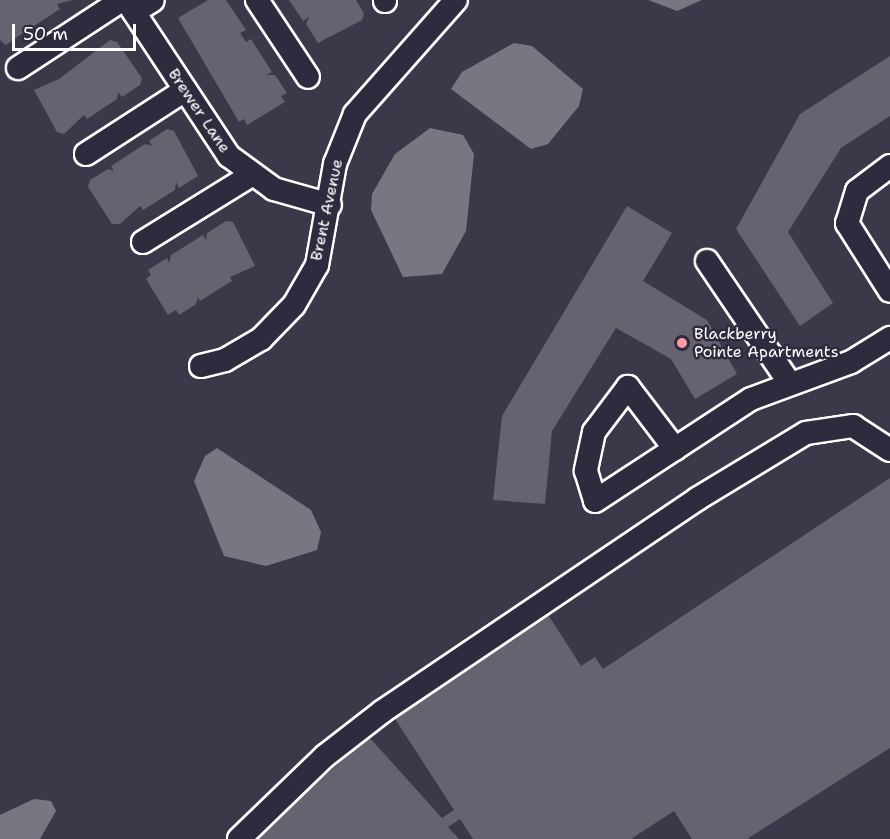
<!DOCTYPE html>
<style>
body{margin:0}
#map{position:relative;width:890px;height:839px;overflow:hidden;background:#3c3749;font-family:"Shantell Sans",sans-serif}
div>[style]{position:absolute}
.water>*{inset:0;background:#797682}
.building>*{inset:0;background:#666270}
.roads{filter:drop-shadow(2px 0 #fff) drop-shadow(-2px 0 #fff) drop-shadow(0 2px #fff) drop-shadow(0 -2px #fff)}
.minor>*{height:22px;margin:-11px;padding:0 11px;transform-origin:11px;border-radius:11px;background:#2f2a3d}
.dots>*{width:16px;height:16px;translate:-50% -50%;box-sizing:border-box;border:3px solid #2f2a3d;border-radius:50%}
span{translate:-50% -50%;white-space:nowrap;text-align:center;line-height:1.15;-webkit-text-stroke:5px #2f2a3d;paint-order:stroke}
.street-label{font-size:16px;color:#fff}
.poi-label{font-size:16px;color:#fff}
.left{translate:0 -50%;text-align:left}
.scale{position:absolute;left:12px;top:24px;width:124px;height:27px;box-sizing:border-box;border:3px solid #fff;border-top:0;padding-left:8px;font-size:18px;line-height:21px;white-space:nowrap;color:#fff;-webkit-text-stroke:4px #2f2a3d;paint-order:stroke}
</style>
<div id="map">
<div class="water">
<div style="clip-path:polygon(648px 0,702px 0,677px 11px)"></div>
<div style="clip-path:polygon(514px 43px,532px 46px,583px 89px,579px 106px,548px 144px,531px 149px,451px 89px,462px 72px)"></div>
<div style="clip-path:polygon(430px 128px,463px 135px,474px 154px,466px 231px,442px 274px,403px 277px,371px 210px,372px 194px,395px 154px)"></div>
<div style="clip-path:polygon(217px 448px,311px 510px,321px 532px,317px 550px,266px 566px,224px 556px,194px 481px,205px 456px)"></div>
<div style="clip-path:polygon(34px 799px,51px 801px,56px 811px,40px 839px,0 839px,0 815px)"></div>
</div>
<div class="building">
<div style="clip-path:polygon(0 0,73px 0,57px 4px,60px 9px,28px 30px,21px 28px,24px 32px,6px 45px,0 40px)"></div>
<div style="clip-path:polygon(208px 0,226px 0,246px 30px,240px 33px,246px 42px,251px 39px,272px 72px,266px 75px,275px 75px,287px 93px,281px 96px,285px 102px,247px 125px,244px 119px,239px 122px,178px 18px)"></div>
<div style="clip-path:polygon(289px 0,356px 0,364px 13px,362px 20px,318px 43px,306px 24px,309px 17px,303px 21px)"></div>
<div style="clip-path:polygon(110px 40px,117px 42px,142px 78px,140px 85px,122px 97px,118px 92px,117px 99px,87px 119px,84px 115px,64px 134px,57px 132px,34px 90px,59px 79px)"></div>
<div style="clip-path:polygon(890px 56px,890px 116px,841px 148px,788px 232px,833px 303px,800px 326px,736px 229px,800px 114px)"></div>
<div style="clip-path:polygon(167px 129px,174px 131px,198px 176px,179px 188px,176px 182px,175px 190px,143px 210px,140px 206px,120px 224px,112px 224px,88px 187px,90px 180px,108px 169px,114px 171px,111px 166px,145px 144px,152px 146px,149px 141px)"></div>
<div style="clip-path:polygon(627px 206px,672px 233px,643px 281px,707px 320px,737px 374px,695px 399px,671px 359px,616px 328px,552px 431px,545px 504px,493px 500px,502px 416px)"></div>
<div style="clip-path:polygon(226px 221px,233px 222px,255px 266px,230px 277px,232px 281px,200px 301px,198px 297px,196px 304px,179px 315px,176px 310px,168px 315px,146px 279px,151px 275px,148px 270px,167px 258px,169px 263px,171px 255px,203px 235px,206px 240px,207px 233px)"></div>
<div style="clip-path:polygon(890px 478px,890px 748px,747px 839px,692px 839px,674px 811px,631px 839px,473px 839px,460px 819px,448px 827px,459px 839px,252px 839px,369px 737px,442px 818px,454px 810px,390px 711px,545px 610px,581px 666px,595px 657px,603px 669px)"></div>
</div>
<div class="roads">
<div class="minor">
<div style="left:126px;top:0;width:187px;rotate:56.6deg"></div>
<div style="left:229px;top:156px;width:56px;rotate:36.3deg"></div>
<div style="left:274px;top:189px;width:58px;rotate:15.9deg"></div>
<div style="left:257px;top:0;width:92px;rotate:56.5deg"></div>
<div style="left:385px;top:0;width:1px;rotate:90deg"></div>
<div style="left:134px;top:12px;width:22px;rotate:-32deg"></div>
<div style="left:18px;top:68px;width:124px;rotate:-33.2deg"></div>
<div style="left:86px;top:154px;width:118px;rotate:-32.9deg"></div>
<div style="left:890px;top:166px;width:41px;rotate:142.9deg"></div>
<div style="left:857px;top:191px;width:34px;rotate:107deg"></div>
<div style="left:847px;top:223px;width:80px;rotate:57.7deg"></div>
<div style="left:143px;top:242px;width:129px;rotate:-31.7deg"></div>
<div style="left:707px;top:261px;width:146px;rotate:55.9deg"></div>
<div style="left:201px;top:366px;width:25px;rotate:-14deg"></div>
<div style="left:225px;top:360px;width:42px;rotate:-30.3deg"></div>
<div style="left:261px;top:339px;width:47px;rotate:-45.9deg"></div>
<div style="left:294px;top:305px;width:46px;rotate:-60.1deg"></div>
<div style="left:317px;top:265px;width:103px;rotate:-79.9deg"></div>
<div style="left:335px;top:164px;width:54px;rotate:-68.2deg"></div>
<div style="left:355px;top:114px;width:152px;rotate:-48.5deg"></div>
<div style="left:675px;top:449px;width:78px;rotate:-127.2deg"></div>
<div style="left:628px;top:387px;width:56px;rotate:127.1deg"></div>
<div style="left:594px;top:432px;width:40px;rotate:102deg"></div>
<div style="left:586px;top:471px;width:31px;rotate:73deg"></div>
<div style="left:595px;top:501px;width:186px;rotate:-33.2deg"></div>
<div style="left:751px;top:399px;width:107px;rotate:-20.3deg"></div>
<div style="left:851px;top:362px;width:46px;rotate:-31.6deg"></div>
<div style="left:239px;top:839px;width:120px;rotate:-44deg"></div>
<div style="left:325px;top:756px;width:73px;rotate:-37.8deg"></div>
<div style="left:383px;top:711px;width:379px;rotate:-34deg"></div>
<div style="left:697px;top:499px;width:127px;rotate:-31.2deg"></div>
<div style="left:806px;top:433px;width:48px;rotate:-8.5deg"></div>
<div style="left:853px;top:426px;width:44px;rotate:33deg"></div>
</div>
</div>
<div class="dots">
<div style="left:682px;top:343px;background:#ff9aa2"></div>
</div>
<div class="street-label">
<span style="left:199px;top:111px;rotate:56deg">Brewer Lane</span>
<span style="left:327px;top:210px;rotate:-78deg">Brent Avenue</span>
</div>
<div class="poi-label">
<span class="left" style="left:694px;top:343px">Blackberry<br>Pointe Apartments</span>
</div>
<div class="scale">50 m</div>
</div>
